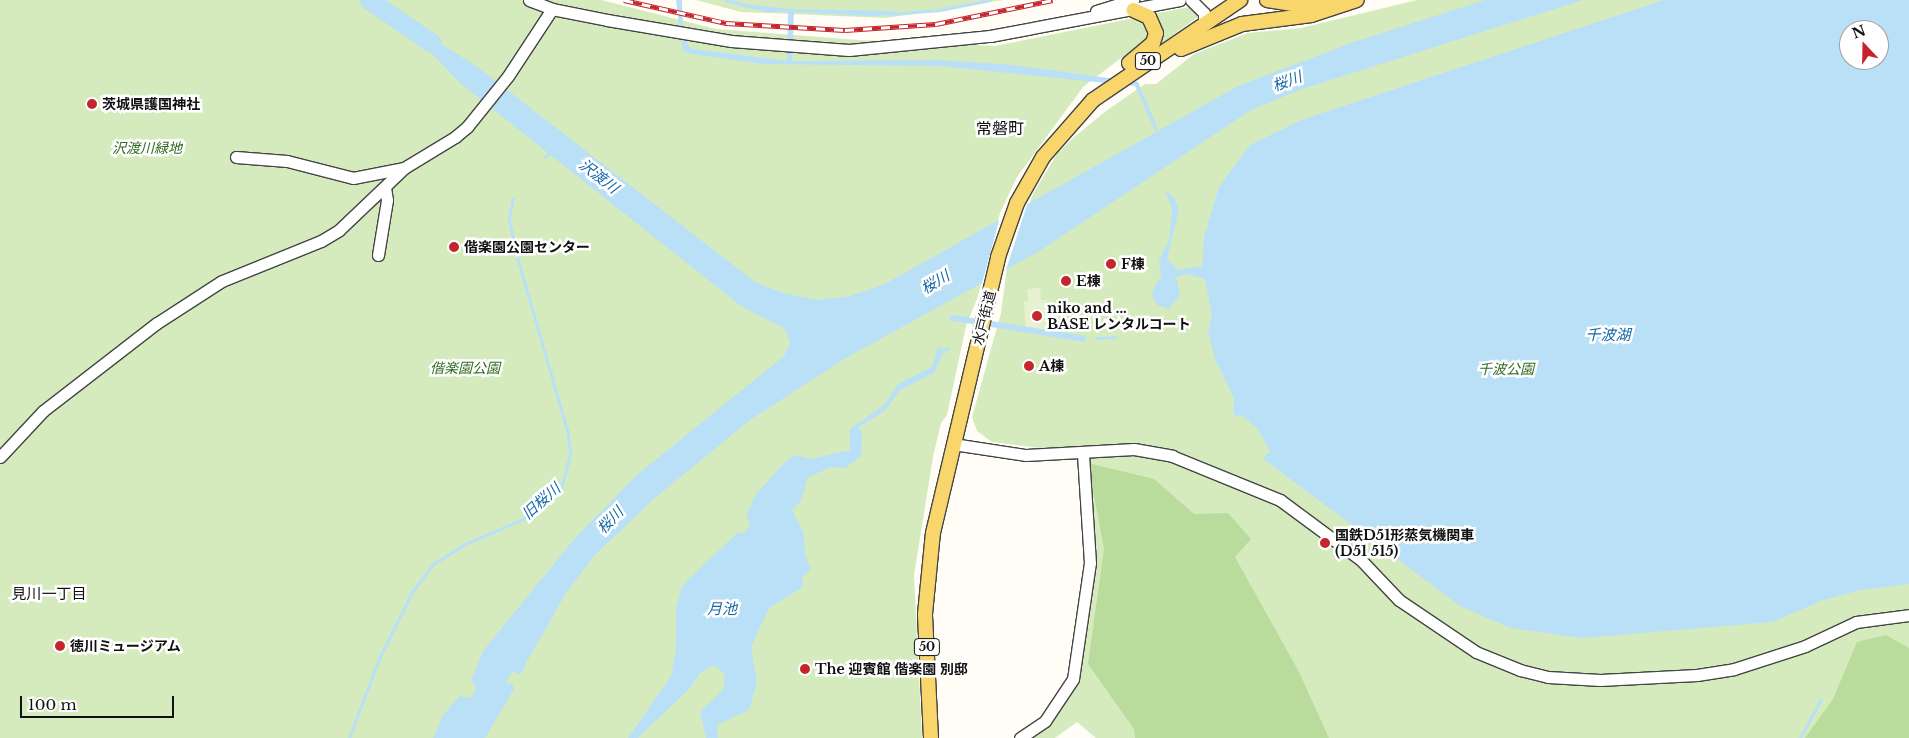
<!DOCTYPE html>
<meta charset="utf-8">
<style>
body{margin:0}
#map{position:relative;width:1909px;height:738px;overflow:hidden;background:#fffdf5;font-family:"Libre Baskerville","Noto Sans JP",serif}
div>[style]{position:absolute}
.green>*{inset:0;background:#d5ebbd}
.forest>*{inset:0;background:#b9dc9c}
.pitch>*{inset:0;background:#e6f2cf}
.water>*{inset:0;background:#b9e0f7;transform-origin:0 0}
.pier>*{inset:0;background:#fffdf5}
.stream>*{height:3px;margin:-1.5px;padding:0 1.5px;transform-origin:1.5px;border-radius:1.5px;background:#b9e0f7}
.river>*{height:19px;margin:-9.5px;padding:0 9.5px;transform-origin:9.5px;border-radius:9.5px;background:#b9e0f7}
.roads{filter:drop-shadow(1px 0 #444) drop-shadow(-1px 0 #444) drop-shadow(0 1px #444) drop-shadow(0 -1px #444)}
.minor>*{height:11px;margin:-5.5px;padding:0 5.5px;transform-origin:5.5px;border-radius:5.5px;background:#fff}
.major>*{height:14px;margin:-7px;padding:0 7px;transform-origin:7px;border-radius:7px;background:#f9d66b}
.rail>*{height:5px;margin-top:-2.5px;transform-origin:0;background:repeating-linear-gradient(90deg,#fff 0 9px,#c4262e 0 18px);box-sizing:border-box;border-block:1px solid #c4262e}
.dots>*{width:14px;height:14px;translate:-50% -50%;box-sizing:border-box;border:2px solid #fff;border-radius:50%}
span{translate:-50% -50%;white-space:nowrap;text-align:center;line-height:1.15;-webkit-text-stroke:5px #fff;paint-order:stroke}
.shield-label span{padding:1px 4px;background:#fff;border:1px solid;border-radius:4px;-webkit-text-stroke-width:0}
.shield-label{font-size:12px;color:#111;font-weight:700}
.poi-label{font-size:14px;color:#111;font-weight:700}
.left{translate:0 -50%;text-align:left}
.park-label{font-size:14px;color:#2f6b1f;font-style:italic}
.street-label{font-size:14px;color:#111}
.water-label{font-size:15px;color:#1768a6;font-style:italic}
.neighbourhood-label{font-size:15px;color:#111}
.quarter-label{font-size:16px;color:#111}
.north{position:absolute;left:1839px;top:20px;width:50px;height:50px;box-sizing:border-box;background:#fff;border:1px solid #a0a0a0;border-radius:50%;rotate:339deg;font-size:14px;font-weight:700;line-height:20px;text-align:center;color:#111}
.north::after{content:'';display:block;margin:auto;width:18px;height:22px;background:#c4262e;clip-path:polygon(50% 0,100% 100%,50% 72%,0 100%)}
.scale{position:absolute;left:20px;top:696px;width:154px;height:22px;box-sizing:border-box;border:2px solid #111;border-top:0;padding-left:6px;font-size:15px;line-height:18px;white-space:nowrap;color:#111;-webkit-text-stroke:4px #fff;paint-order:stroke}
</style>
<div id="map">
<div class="green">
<div style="clip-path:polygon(0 0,601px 0,716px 29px,858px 40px,995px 46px,1194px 6px,1198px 17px,1148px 53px,1121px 58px,1083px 87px,1017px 177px,1000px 213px,977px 299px,966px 326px,947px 415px,941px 423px,933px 457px,914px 575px,922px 738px,0 738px)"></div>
<div style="clip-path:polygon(696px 0,1003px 0,886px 18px,741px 12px)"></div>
<div style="clip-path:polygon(evenodd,1417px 0,1909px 0,1909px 738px,1096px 738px,1077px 722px,1055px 738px,1020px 738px,1045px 721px,1073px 679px,1090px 563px,1086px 460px,1089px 446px,1041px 448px,992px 442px,977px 431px,972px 417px,1001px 313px,1009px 251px,1034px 192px,1057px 154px,1073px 138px,1106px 111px,1145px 84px,1156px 84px,1194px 54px,1248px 33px,1301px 28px,1417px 0,1849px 30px,1879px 30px,1879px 60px,1849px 60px,1849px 30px)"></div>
</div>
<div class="forest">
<div style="clip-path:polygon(1088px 463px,1154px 479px,1194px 514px,1228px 513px,1251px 539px,1235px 557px,1299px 672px,1329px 738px,1135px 738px,1134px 729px,1088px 664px,1104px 549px)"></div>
<div style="clip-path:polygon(1886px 635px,1909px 648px,1909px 738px,1805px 738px,1833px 699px,1857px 642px)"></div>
</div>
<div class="pitch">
<div style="clip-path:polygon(1040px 288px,1041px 300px,1047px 300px,1049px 331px,1026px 333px,1024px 301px,1028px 301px,1027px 289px)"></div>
</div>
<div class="water">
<div style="clip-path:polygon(676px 0,682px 0,683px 26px,688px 46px,693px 49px,787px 61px,788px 12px,767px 12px,745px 7px,746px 4px,789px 9px,896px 11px,893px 15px,870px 16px,794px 12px,792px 61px,940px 60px,1012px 65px,1138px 82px,1158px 129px,1155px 131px,1135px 86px,940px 66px,763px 64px,691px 54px,683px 50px,681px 41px)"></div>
<div style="clip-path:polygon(1485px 0,1583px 0,1299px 90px,1251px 110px,1038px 252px,846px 358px,750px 420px,656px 497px,595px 555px,566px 593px,525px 665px,523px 672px,518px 675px,515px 671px,511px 673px,507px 681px,509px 685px,512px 682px,514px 689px,485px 738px,433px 738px,442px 717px,459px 696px,471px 698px,477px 688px,471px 681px,483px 651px,575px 538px,638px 474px,784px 356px,790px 343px,785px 329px,741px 306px,461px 84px,409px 30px,412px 26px,475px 65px,755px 282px,784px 293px,816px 300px,850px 296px,883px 285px,1240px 85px,1354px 42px)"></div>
<div style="clip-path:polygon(evenodd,1664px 0,1909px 0,1909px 584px,1861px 590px,1823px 600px,1773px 622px,1582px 638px,1510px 628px,1460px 606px,1262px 458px,1270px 452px,1258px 429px,1241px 415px,1236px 417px,1233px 412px,1234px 398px,1215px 359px,1208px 331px,1212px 315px,1205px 279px,1185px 274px,1176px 277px,1180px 295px,1169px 309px,1157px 305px,1151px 293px,1161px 277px,1159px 260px,1169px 240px,1172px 209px,1165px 190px,1174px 198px,1179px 209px,1167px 259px,1178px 270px,1202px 266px,1204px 237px,1219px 187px,1250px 145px,1301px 120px,1664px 0,1849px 30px,1879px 30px,1879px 60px,1849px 60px,1849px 30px)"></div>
<div style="left:1086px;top:336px;width:6px;height:137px;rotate:99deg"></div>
<div style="clip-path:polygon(938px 347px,945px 349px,934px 373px,900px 390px,886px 410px,859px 427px,862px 434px,861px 456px,845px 468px,832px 467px,808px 477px,801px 501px,792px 510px,804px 534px,805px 554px,811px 569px,802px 577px,803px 587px,769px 608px,751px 647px,757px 682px,749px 710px,717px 725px,718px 738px,706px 738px,700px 712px,723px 690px,725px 675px,714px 665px,700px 673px,690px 688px,638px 738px,628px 738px,671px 676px,676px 649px,676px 608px,682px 586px,737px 533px,746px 532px,750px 522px,746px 516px,756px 494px,788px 459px,796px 455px,810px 459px,850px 450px,850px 429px,884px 405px,898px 384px,932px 367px)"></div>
</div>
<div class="pier">
<div style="clip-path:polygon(1028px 202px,1005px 273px,981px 287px,1000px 217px)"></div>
</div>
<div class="stream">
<div style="left:726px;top:0;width:24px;rotate:15deg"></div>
<div style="left:890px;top:14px;width:50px;rotate:-4.6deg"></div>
<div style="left:940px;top:10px;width:51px;rotate:-11.3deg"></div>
<div style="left:545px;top:157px;width:9px;rotate:-49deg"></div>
<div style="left:1096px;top:338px;width:19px;rotate:-3deg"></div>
<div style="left:945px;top:349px;width:3px"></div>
<div style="left:349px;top:738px;width:82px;rotate:-69.4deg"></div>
<div style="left:378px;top:661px;width:77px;rotate:-63.8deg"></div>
<div style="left:412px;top:592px;width:35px;rotate:-53deg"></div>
<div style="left:433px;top:564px;width:38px;rotate:-32deg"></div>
<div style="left:465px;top:544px;width:63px;rotate:-23.3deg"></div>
<div style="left:523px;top:519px;width:51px;rotate:-40.2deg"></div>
<div style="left:562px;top:486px;width:34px;rotate:-76deg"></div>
<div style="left:570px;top:453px;width:23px;rotate:-97deg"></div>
<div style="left:567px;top:430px;width:180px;rotate:-106.1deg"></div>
<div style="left:517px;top:257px;width:40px;rotate:-102deg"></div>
<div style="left:509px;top:218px;width:20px;rotate:-79deg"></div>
<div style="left:1800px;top:738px;width:44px;rotate:-61.7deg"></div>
</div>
<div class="river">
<div style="left:369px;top:0;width:76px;rotate:34.3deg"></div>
</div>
<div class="roads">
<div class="minor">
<div style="left:529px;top:0;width:25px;rotate:21deg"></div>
<div style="left:552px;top:9px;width:56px;rotate:11.3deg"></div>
<div style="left:607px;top:20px;width:126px;rotate:9.6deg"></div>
<div style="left:731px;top:41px;width:118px;rotate:4.4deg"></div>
<div style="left:849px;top:50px;width:142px;rotate:-5.7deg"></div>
<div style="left:990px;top:36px;width:193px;rotate:-10.7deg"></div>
<div style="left:1191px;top:0;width:18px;rotate:45deg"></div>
<div style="left:1204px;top:13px;width:11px;rotate:90deg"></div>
<div style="left:1096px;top:11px;width:39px;rotate:-17deg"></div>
<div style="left:236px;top:157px;width:51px;rotate:4.5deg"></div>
<div style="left:287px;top:161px;width:68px;rotate:14.4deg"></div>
<div style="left:353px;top:178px;width:52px;rotate:-11.1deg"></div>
<div style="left:378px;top:255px;width:56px;rotate:-80.7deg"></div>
<div style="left:387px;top:200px;width:12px;rotate:-99deg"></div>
<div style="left:953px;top:444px;width:74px;rotate:8.6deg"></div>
<div style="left:1026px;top:455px;width:108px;rotate:-3.2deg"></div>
<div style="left:1134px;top:449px;width:39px;rotate:10deg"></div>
<div style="left:1172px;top:456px;width:117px;rotate:22.2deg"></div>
<div style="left:1280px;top:500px;width:101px;rotate:36.5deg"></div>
<div style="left:1361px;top:560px;width:55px;rotate:46.5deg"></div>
<div style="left:1399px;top:600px;width:93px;rotate:34deg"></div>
<div style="left:1476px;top:652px;width:48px;rotate:22.2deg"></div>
<div style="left:1520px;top:670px;width:29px;rotate:14deg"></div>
<div style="left:1548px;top:677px;width:52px;rotate:3.3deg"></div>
<div style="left:1600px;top:680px;width:97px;rotate:-3deg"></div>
<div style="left:1697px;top:675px;width:37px;rotate:-9deg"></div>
<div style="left:1734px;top:669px;width:75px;rotate:-17.9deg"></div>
<div style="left:1805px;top:646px;width:56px;rotate:-25.2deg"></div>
<div style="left:1856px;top:622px;width:53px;rotate:-7.5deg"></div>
<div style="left:0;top:457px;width:63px;rotate:-46.9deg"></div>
<div style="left:43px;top:411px;width:144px;rotate:-37.7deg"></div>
<div style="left:157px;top:323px;width:77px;rotate:-32.9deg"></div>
<div style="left:222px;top:281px;width:107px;rotate:-22deg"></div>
<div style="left:321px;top:241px;width:21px;rotate:-31deg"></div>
<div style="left:339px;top:230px;width:90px;rotate:-43.6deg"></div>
<div style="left:404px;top:168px;width:60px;rotate:-31.3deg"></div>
<div style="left:455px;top:137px;width:16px;rotate:-40deg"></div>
<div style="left:467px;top:127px;width:65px;rotate:-51.2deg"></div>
<div style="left:508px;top:76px;width:80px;rotate:-56.7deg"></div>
<div style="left:1020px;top:738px;width:30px;rotate:-34deg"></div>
<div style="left:1045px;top:721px;width:50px;rotate:-56.3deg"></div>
<div style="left:1073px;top:679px;width:117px;rotate:-81.7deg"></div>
<div style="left:1090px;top:563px;width:109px;rotate:-93.7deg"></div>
</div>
<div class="major">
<div style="left:1267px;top:0;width:36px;rotate:9deg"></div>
<div style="left:1303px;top:6px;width:25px;rotate:-7deg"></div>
<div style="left:1181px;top:49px;width:66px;rotate:-22.3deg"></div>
<div style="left:1242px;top:24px;width:70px;rotate:-7.4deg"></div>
<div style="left:1311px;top:15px;width:48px;rotate:-18.1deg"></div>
<div style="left:1129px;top:63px;width:31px;rotate:-40deg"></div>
<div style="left:1153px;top:43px;width:10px;rotate:-73deg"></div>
<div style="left:1156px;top:33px;width:17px;rotate:-114deg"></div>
<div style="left:1149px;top:17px;width:17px;rotate:-156deg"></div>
<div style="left:931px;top:738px;width:124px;rotate:-92.8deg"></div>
<div style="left:925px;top:614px;width:81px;rotate:-84.4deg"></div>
<div style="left:933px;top:533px;width:284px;rotate:-76.7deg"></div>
<div style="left:998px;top:257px;width:57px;rotate:-70.6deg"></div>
<div style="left:1017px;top:203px;width:53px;rotate:-60.5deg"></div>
<div style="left:1043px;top:157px;width:76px;rotate:-48.7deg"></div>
<div style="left:1093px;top:100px;width:178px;rotate:-34.2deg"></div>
</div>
</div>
<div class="rail">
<div style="left:624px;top:0;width:105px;rotate:12.7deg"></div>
<div style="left:726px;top:23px;width:119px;rotate:3.4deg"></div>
<div style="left:845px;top:30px;width:91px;rotate:-3.8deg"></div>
<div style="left:936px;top:24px;width:119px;rotate:-11.6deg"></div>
</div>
<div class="dots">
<div style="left:92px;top:104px;background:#c4262e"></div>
<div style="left:454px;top:247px;background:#c4262e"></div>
<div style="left:1111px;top:264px;background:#c4262e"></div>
<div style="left:1066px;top:281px;background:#c4262e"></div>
<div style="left:1037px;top:316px;background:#c4262e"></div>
<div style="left:1029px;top:366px;background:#c4262e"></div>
<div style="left:1325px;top:543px;background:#c4262e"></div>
<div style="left:60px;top:646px;background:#c4262e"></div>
<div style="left:805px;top:669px;background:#c4262e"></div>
</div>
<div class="shield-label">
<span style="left:1148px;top:61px">50</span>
<span style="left:927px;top:647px">50</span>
</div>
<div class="poi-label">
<span class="left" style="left:102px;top:104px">茨城県護国神社</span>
<span class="left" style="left:464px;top:247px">偕楽園公園センター</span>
<span class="left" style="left:1121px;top:264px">F棟</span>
<span class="left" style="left:1076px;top:281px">E棟</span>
<span class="left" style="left:1047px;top:316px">niko and ...<br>BASE レンタルコート</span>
<span class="left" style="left:1039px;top:366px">A棟</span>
<span class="left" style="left:1335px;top:543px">国鉄D51形蒸気機関車<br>(D51 515)</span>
<span class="left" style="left:70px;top:646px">徳川ミュージアム</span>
<span class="left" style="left:815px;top:669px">The 迎賓館 偕楽園 別邸</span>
</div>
<div class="park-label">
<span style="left:147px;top:148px">沢渡川緑地</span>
<span style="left:465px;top:368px">偕楽園公園</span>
<span style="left:1506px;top:369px">千波公園</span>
</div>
<div class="street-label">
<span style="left:984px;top:318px;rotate:-76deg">水戸街道</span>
</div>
<div class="water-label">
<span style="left:1287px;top:81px;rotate:-20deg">桜川</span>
<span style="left:599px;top:176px;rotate:38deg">沢渡川</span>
<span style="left:935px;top:282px;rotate:-31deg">桜川</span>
<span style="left:1608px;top:335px">千波湖</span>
<span style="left:541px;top:501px;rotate:-42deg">旧桜川</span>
<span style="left:610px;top:520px;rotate:-46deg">桜川</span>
<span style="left:722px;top:609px">月池</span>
</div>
<div class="neighbourhood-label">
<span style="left:49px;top:594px">見川一丁目</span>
</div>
<div class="quarter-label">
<span style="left:1000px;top:128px">常磐町</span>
</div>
<div class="north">N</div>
<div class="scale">100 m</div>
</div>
